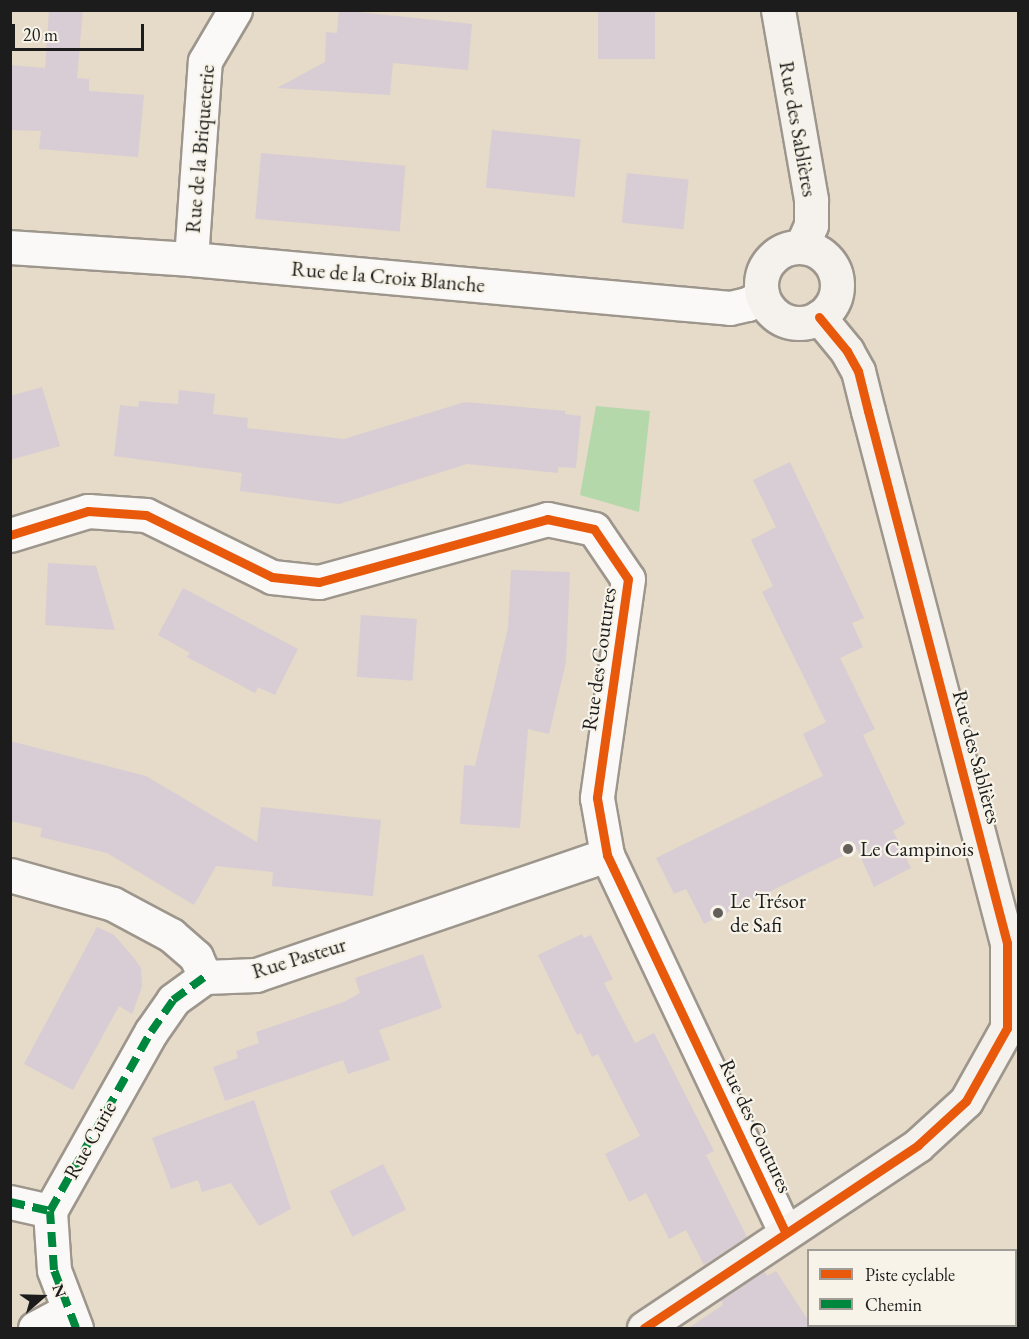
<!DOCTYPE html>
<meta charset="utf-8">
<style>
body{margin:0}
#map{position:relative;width:1029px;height:1339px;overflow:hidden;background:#e6dac9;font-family:"EB Garamond",serif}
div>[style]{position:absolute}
.green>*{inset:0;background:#b5d8ab}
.building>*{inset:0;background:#d8cdd4;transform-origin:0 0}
.roads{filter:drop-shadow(2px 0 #9d968c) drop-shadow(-2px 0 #9d968c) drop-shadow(0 2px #9d968c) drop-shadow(0 -2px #9d968c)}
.street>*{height:33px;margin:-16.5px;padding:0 16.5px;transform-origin:16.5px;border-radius:16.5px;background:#fbf9f7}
.secondary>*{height:33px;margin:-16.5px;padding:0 16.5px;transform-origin:16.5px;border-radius:16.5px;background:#f5f1ed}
.secondary>.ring{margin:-16.5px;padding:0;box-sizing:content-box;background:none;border:33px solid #f5f1ed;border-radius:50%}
.quiet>*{height:8px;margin-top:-4px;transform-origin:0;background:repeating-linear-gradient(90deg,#00873e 0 15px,transparent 0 23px)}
.cycleway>*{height:9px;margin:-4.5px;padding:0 4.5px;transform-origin:4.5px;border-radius:4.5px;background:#e8590c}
.dots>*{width:16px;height:16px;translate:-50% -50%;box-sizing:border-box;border:3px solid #f7f3e8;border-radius:50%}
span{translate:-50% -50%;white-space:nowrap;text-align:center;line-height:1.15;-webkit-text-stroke:4.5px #f7f3e8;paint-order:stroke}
.street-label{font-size:21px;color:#1c1c1c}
.poi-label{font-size:21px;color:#1c1c1c}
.left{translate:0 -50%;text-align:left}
.frame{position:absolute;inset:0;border:12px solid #1c1c1c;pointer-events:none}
.legend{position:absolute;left:807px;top:1249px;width:210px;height:78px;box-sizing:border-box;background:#f7f3e8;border:2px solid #9f9d96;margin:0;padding:8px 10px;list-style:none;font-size:18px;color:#1c1c1c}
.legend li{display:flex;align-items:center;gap:12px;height:30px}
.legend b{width:30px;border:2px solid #9f9d96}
.north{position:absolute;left:12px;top:1267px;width:60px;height:60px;-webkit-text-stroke:4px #f7f3e8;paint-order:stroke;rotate:70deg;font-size:16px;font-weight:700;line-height:24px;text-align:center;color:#1c1c1c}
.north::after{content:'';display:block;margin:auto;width:21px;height:27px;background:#1c1c1c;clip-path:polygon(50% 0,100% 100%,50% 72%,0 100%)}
.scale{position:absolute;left:12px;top:24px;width:132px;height:27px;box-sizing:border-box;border:3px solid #1c1c1c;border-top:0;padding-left:8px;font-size:18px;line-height:21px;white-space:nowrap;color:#1c1c1c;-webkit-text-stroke:4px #f7f3e8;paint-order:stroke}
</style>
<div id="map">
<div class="green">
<div style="clip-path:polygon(596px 406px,650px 411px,639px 512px,580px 495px)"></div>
</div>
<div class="building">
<div style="clip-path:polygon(49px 10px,83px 10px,77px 78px,89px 79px,89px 91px,144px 95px,138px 157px,39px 149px,41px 131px,10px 130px,10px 65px,45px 68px)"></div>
<div style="clip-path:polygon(339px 10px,472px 24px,468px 70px,393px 63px,390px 95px,277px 88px,325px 62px,326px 32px,337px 33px)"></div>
<div style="left:598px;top:10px;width:57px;height:49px"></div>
<div style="left:492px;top:130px;width:89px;height:58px;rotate:6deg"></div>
<div style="left:261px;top:153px;width:145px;height:66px;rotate:5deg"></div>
<div style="left:627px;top:173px;width:62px;height:50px;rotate:6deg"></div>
<div style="clip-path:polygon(42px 387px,60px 446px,10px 460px,10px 396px)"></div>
<div style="clip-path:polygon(179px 390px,215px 394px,213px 414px,248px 418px,247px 428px,344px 439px,465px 402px,565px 411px,565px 414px,581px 416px,576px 468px,558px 467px,558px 473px,467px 464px,339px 504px,240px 491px,242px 473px,114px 456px,120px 405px,138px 407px,139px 401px,178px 404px)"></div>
<div style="clip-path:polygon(790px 462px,864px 618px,852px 623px,863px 647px,840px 658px,875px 729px,863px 735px,905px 824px,893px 831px,911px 868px,874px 887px,857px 849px,704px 924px,686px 889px,674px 894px,656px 858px,823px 776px,803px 734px,826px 722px,762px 592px,773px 586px,751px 540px,776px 527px,753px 480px)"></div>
<div style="clip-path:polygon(48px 563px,96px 566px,115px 630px,45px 625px)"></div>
<div style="clip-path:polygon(511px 570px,570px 572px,566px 662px,549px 734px,528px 729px,520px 828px,460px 824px,464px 765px,475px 766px,508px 628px)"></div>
<div style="clip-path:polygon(183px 588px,298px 649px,275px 695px,258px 687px,255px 693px,187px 657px,190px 653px,158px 635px)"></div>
<div style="left:361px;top:615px;width:56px;height:62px;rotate:4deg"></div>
<div style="clip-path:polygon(10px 741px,146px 776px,257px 842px,261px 807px,381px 820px,373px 896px,272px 886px,273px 872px,216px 866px,194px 905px,107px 853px,40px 837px,42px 828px,10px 821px)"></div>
<div style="clip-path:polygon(97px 927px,114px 935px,134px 958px,141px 968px,142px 987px,132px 1014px,119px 1006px,73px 1090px,24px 1064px)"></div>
<div style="clip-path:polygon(582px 934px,584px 938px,591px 935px,613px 979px,604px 983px,635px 1043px,654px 1033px,714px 1151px,706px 1155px,747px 1237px,704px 1265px,686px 1230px,669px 1239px,646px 1193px,629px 1202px,605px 1154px,640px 1136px,598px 1054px,592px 1057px,581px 1033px,577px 1035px,538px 955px)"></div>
<div style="clip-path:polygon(423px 954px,442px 1008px,379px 1030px,390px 1060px,348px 1074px,343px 1060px,225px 1101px,213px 1067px,238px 1058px,236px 1051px,259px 1043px,256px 1032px,344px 1002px,360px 993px,355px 978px)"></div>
<div style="clip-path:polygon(254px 1100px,291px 1209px,259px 1226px,231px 1183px,202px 1192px,198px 1180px,171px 1189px,152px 1138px)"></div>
<div style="left:383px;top:1164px;width:51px;height:60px;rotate:63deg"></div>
<div style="clip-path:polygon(764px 1270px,767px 1276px,776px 1271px,814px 1329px,687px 1329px,723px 1305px,721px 1299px)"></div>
</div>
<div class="roads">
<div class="street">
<div style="left:10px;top:247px;width:181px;rotate:3.8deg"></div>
<div style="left:191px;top:259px;width:541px;rotate:5.19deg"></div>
<div style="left:730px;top:308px;width:18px;rotate:-13deg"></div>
<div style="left:748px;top:304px;width:17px;rotate:-33deg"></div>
<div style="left:191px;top:259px;width:198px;rotate:-86deg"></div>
<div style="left:205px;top:61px;width:59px;rotate:-59.5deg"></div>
<div style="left:10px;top:535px;width:82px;rotate:-17.1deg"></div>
<div style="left:88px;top:511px;width:58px;rotate:3.9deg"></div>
<div style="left:146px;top:515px;width:140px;rotate:26.2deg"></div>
<div style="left:272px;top:577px;width:47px;rotate:6.1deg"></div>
<div style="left:319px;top:582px;width:237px;rotate:-15.4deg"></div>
<div style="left:547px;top:519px;width:48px;rotate:12deg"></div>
<div style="left:594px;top:529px;width:60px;rotate:55.8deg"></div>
<div style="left:628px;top:579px;width:221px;rotate:98.1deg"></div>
<div style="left:597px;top:798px;width:58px;rotate:80deg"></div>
<div style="left:607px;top:855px;width:416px;rotate:64.7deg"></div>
<div style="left:10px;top:875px;width:107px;rotate:15.7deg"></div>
<div style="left:113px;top:904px;width:66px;rotate:28.1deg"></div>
<div style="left:171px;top:935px;width:33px;rotate:41deg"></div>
<div style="left:196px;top:957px;width:22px;rotate:66deg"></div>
<div style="left:205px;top:977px;width:51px;rotate:-2.2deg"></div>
<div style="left:256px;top:975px;width:371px;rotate:-18.9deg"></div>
<div style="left:10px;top:1202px;width:41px;rotate:12.7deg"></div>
<div style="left:35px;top:1328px;width:36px;rotate:-28deg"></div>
<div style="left:76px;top:1328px;width:62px;rotate:-110.8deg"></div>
<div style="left:54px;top:1270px;width:59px;rotate:-93.9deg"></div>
<div style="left:50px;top:1211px;width:206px;rotate:-60.6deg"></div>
<div style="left:151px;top:1032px;width:39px;rotate:-55deg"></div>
<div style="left:173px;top:1000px;width:39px;rotate:-36deg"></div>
</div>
<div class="secondary">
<div style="left:778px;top:10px;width:193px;rotate:80.1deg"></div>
<div style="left:811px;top:200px;width:25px;rotate:90deg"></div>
<div style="left:811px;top:225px;width:24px;rotate:114deg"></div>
<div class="ring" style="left:761px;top:247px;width:43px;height:43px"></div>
<div style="left:644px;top:1328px;width:329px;rotate:-33.7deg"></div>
<div style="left:918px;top:1145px;width:65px;rotate:-42.5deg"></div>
<div style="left:966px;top:1101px;width:84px;rotate:-60.7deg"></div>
<div style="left:1007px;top:1028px;width:85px;rotate:-90deg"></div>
<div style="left:1007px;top:943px;width:550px;rotate:-104.64deg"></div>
<div style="left:868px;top:411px;width:41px;rotate:-104deg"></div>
<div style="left:858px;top:371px;width:23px;rotate:-119deg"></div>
<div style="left:847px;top:351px;width:44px;rotate:-129.5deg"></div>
</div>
</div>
<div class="quiet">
<div style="left:10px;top:1202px;width:41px;rotate:12.7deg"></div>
<div style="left:76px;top:1328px;width:62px;rotate:-110.8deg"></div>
<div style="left:54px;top:1270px;width:59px;rotate:-93.9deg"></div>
<div style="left:50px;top:1211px;width:206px;rotate:-60.6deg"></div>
<div style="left:151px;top:1032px;width:39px;rotate:-55deg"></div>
<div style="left:173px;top:1000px;width:39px;rotate:-36deg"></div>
</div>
<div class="cycleway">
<div style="left:10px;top:535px;width:82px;rotate:-17.1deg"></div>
<div style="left:88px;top:511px;width:58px;rotate:3.9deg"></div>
<div style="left:146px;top:515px;width:140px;rotate:26.2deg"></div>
<div style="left:272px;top:577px;width:47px;rotate:6.1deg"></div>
<div style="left:319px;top:582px;width:237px;rotate:-15.4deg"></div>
<div style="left:547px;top:519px;width:48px;rotate:12deg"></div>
<div style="left:594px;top:529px;width:60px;rotate:55.8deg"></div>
<div style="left:628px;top:579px;width:221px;rotate:98.1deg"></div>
<div style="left:597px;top:798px;width:58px;rotate:80deg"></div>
<div style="left:607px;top:855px;width:416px;rotate:64.7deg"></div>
<div style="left:644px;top:1328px;width:329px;rotate:-33.7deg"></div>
<div style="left:918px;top:1145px;width:65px;rotate:-42.5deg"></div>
<div style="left:966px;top:1101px;width:84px;rotate:-60.7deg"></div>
<div style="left:1007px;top:1028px;width:85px;rotate:-90deg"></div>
<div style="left:1007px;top:943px;width:550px;rotate:-104.64deg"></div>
<div style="left:868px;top:411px;width:41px;rotate:-104deg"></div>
<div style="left:858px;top:371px;width:23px;rotate:-119deg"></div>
<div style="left:847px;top:351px;width:44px;rotate:-129.5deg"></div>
</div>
<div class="dots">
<div style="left:848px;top:849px;background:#635e59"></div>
<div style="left:718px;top:913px;background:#635e59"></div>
</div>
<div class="street-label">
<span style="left:798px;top:129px;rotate:80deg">Rue des Sablières</span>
<span style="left:200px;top:149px;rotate:-85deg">Rue de la Briqueterie</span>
<span style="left:388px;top:277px;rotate:5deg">Rue de la Croix Blanche</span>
<span style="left:599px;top:659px;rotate:-82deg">Rue des Coutures</span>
<span style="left:977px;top:757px;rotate:75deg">Rue des Sablières</span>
<span style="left:299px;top:958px;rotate:-17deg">Rue Pasteur</span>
<span style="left:756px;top:1126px;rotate:65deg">Rue des Coutures</span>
<span style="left:90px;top:1140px;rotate:-61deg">Rue Curie</span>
</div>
<div class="poi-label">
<span class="left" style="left:860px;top:849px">Le Campinois</span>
<span class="left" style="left:730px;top:913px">Le Trésor<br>de Safi</span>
</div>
<div class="frame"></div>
<ul class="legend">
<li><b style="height:8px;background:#e8590c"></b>Piste cyclable</li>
<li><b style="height:8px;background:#00873e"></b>Chemin</li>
</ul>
<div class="north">N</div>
<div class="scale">20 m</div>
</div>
